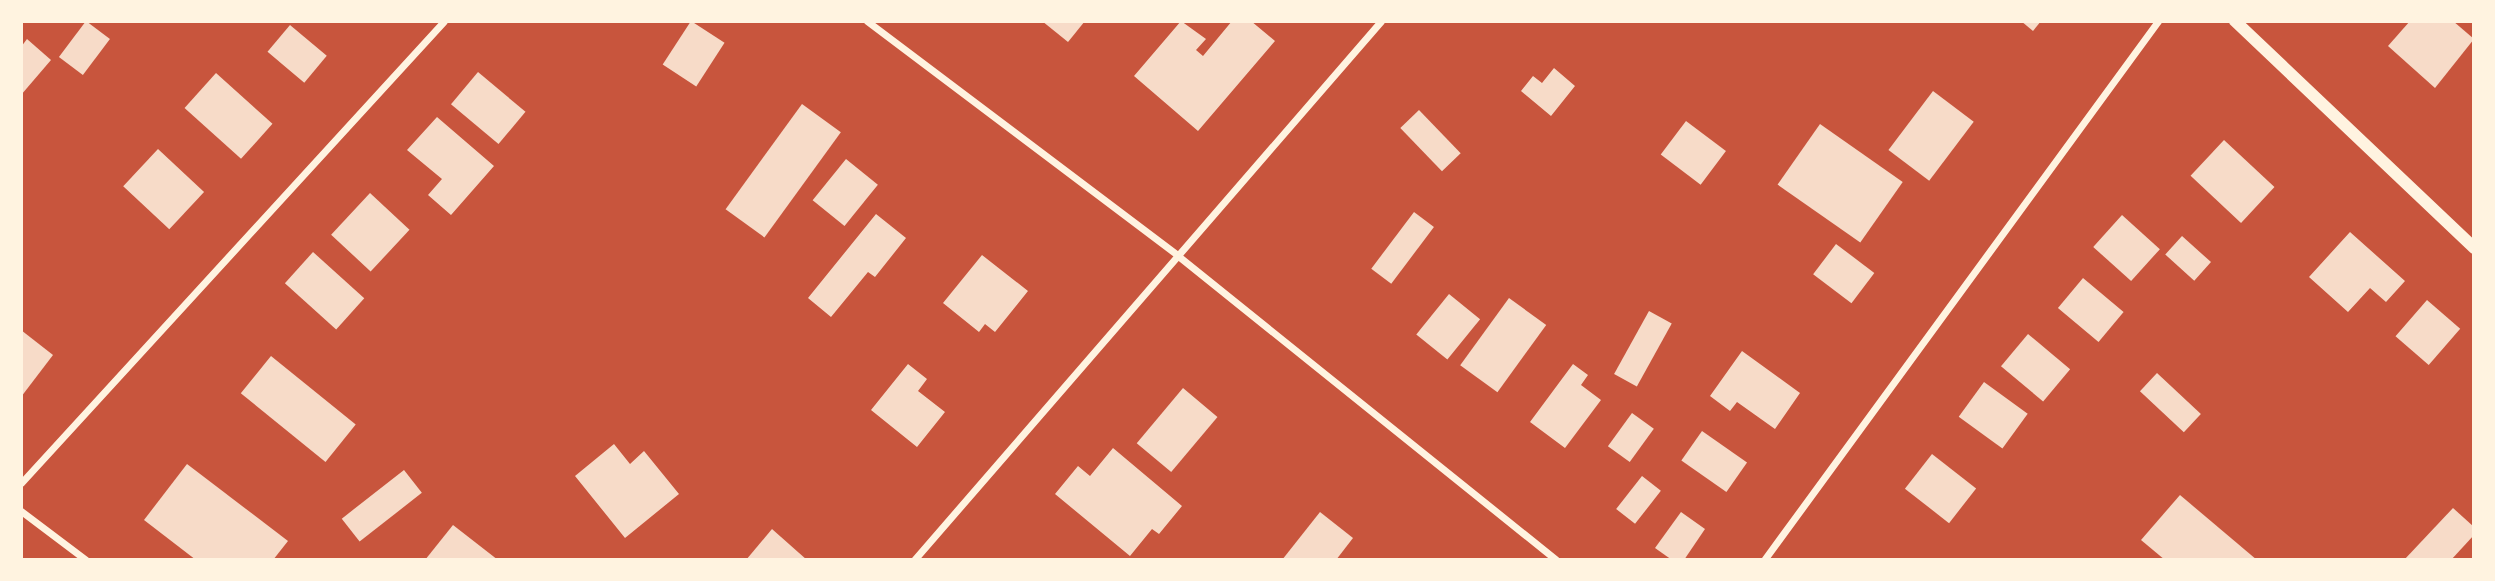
<!DOCTYPE html>
<style>
body{margin:0}
#map{position:relative;width:2495px;height:581px;overflow:hidden;background:#c8553d;font-family:Raleway,sans-serif}
div>[style]{position:absolute}
.building>*{inset:0;background:#f7dbc8;transform-origin:0 0}
.minor>*{height:7px;margin:-3.5px;padding:0 3.5px;transform-origin:3.5px;border-radius:3.5px;background:#fff3e0}
.tertiary>*{height:12px;margin:-6px;padding:0 6px;transform-origin:6px;border-radius:6px;background:#fff3e0}
span{translate:-50% -50%;white-space:nowrap;text-align:center;line-height:1.15;-webkit-text-stroke:5px #fff3e0;paint-order:stroke}
.frame{position:absolute;inset:0;border:23px solid #fff3e0;pointer-events:none}
</style>
<div id="map">
<div class="building">
<div style="left:86px;top:21px;width:30px;height:45px;rotate:37deg"></div>
<div style="left:691px;top:21px;width:40px;height:52px;rotate:33deg"></div>
<div style="clip-path:polygon(1042px 21px,1085px 21px,1068px 42px)"></div>
<div style="clip-path:polygon(1181px 21px,1206px 39px,1196px 50px,1203px 56px,1232px 21px,1251px 21px,1275px 41px,1198px 131px,1134px 76px)"></div>
<div style="clip-path:polygon(2021px 21px,2041px 21px,2033px 31px)"></div>
<div style="clip-path:polygon(2410px 21px,2453px 21px,2474px 39px,2435px 88px,2388px 46px)"></div>
<div style="left:290px;top:25px;width:48px;height:35px;rotate:40deg"></div>
<div style="clip-path:polygon(27px 39px,51px 60px,21px 95px,21px 47px)"></div>
<div style="clip-path:polygon(1554px 68px,1575px 86px,1551px 116px,1521px 91px,1533px 76px,1542px 83px)"></div>
<div style="left:478px;top:72px;width:62px;height:42px;rotate:40deg"></div>
<div style="left:216px;top:73px;width:76px;height:47px;rotate:42deg"></div>
<div style="left:1933px;top:91px;width:51px;height:74px;rotate:37deg"></div>
<div style="left:802px;top:104px;width:48px;height:130px;rotate:36deg"></div>
<div style="left:1419px;top:110px;width:60px;height:26px;rotate:46deg"></div>
<div style="clip-path:polygon(437px 117px,494px 166px,451px 215px,428px 195px,442px 179px,407px 150px)"></div>
<div style="left:1686px;top:121px;width:50px;height:42px;rotate:37deg"></div>
<div style="left:1820px;top:124px;width:101px;height:74px;rotate:35deg"></div>
<div style="left:2224px;top:140px;width:69px;height:49px;rotate:43deg"></div>
<div style="left:158px;top:149px;width:63px;height:51px;rotate:43deg"></div>
<div style="left:846px;top:159px;width:41px;height:53px;rotate:39deg"></div>
<div style="left:370px;top:193px;width:54px;height:57px;rotate:43deg"></div>
<div style="left:1414px;top:212px;width:25px;height:71px;rotate:37deg"></div>
<div style="clip-path:polygon(876px 214px,906px 238px,875px 277px,868px 272px,831px 317px,808px 298px)"></div>
<div style="left:2122px;top:215px;width:51px;height:43px;rotate:42deg"></div>
<div style="clip-path:polygon(2350px 232px,2405px 281px,2386px 302px,2370px 288px,2348px 312px,2309px 277px)"></div>
<div style="left:2182px;top:236px;width:39px;height:25px;rotate:42deg"></div>
<div style="left:1836px;top:244px;width:48px;height:38px;rotate:37deg"></div>
<div style="left:313px;top:252px;width:69px;height:42px;rotate:42deg"></div>
<div style="clip-path:polygon(982px 255px,1028px 291px,995px 332px,985px 324px,979px 332px,943px 303px)"></div>
<div style="left:2083px;top:278px;width:53px;height:39px;rotate:40deg"></div>
<div style="left:1449px;top:294px;width:40px;height:52px;rotate:39deg"></div>
<div style="left:1509px;top:298px;width:46px;height:83px;rotate:36deg"></div>
<div style="left:2427px;top:300px;width:44px;height:48px;rotate:41deg"></div>
<div style="left:1649px;top:311px;width:26px;height:72px;rotate:29deg"></div>
<div style="clip-path:polygon(21px 330px,53px 355px,21px 397px)"></div>
<div style="left:2028px;top:334px;width:55px;height:42px;rotate:40deg"></div>
<div style="clip-path:polygon(1742px 351px,1800px 393px,1775px 429px,1737px 402px,1730px 411px,1710px 396px)"></div>
<div style="left:271px;top:356px;width:109px;height:48px;rotate:39deg"></div>
<div style="clip-path:polygon(908px 364px,927px 379px,918px 391px,945px 412px,917px 447px,871px 410px)"></div>
<div style="clip-path:polygon(1573px 364px,1588px 375px,1581px 385px,1601px 400px,1565px 448px,1530px 422px)"></div>
<div style="left:2157px;top:373px;width:60px;height:25px;rotate:43deg"></div>
<div style="left:1984px;top:382px;width:54px;height:43px;rotate:36deg"></div>
<div style="left:1183px;top:388px;width:45px;height:72px;rotate:40deg"></div>
<div style="left:1632px;top:413px;width:27px;height:41px;rotate:36deg"></div>
<div style="left:1702px;top:431px;width:55px;height:36px;rotate:35deg"></div>
<div style="clip-path:polygon(614px 444px,630px 464px,644px 451px,679px 494px,625px 538px,575px 476px)"></div>
<div style="clip-path:polygon(1113px 448px,1182px 506px,1159px 534px,1152px 529px,1130px 556px,1055px 494px,1078px 466px,1090px 476px)"></div>
<div style="left:1932px;top:454px;width:56px;height:44px;rotate:38deg"></div>
<div style="clip-path:polygon(187px 464px,288px 541px,273px 560px,196px 560px,144px 520px)"></div>
<div style="left:404px;top:470px;width:29px;height:79px;rotate:52deg"></div>
<div style="left:1642px;top:476px;width:24px;height:42px;rotate:38deg"></div>
<div style="clip-path:polygon(2180px 495px,2257px 560px,2165px 560px,2141px 540px)"></div>
<div style="clip-path:polygon(2453px 508px,2474px 527px,2474px 535px,2451px 560px,2404px 560px)"></div>
<div style="clip-path:polygon(1320px 512px,1353px 538px,1336px 560px,1282px 560px)"></div>
<div style="clip-path:polygon(1681px 512px,1705px 529px,1684px 560px,1672px 560px,1655px 548px)"></div>
<div style="clip-path:polygon(453px 525px,498px 560px,425px 560px)"></div>
<div style="clip-path:polygon(772px 529px,807px 560px,746px 560px)"></div>
</div>
<div class="minor">
<div style="left:867px;top:21px;width:388px;rotate:37deg"></div>
<div style="left:1177px;top:255px;width:486px;rotate:38.8deg"></div>
<div style="left:21px;top:483px;width:626px;rotate:-47.52deg"></div>
<div style="left:21px;top:511px;width:81px;rotate:37deg"></div>
<div style="left:914px;top:560px;width:713px;rotate:-49.09deg"></div>
<div style="left:1764px;top:560px;width:668px;rotate:-53.83deg"></div>
</div>
<div class="tertiary">
<div style="left:2235px;top:21px;width:330px;rotate:43.5deg"></div>
</div>
<div class="frame"></div>
</div>
